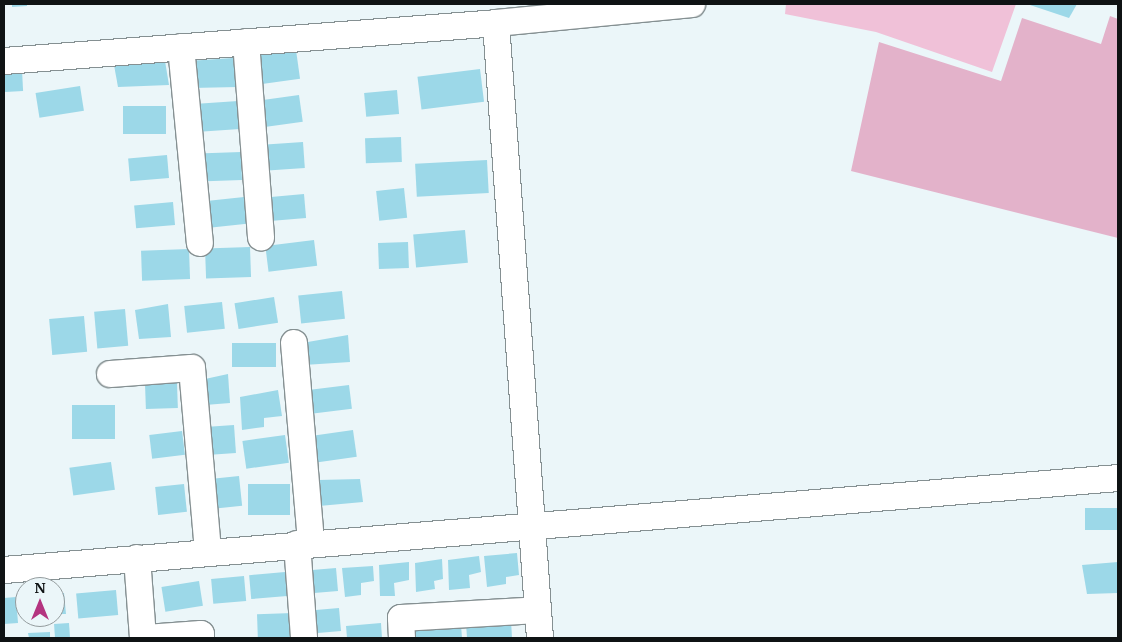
<!DOCTYPE html>
<style>
body{margin:0}
#map{position:relative;width:1122px;height:642px;overflow:hidden;background:#ebf6f9;font-family:Merriweather,serif}
div>[style]{position:absolute}
.green>*{inset:0;background:#f0c1d8}
.forest>*{inset:0;background:#e3b2ca}
.building>*{inset:0;background:#9cd8e8;transform-origin:0 0}
.roads{filter:drop-shadow(1px 0 #859092) drop-shadow(-1px 0 #859092) drop-shadow(0 1px #859092) drop-shadow(0 -1px #859092)}
.minor>*{height:26px;margin:-13px;padding:0 13px;transform-origin:13px;border-radius:13px;background:#fff}
span{translate:-50% -50%;white-space:nowrap;text-align:center;line-height:1.15;-webkit-text-stroke:4px #ebf6f9;paint-order:stroke}
.frame{position:absolute;inset:0;border:5px solid #0f1314;pointer-events:none}
.north{position:absolute;left:15px;top:577px;width:50px;height:50px;box-sizing:border-box;background:#ebf6f9;border:1px solid #939b9d;border-radius:50%;rotate:0deg;font-size:14px;font-weight:700;line-height:20px;text-align:center;color:#0f1314}
.north::after{content:'';display:block;margin:auto;width:18px;height:22px;background:#b43480;clip-path:polygon(50% 0,100% 100%,50% 72%,0 100%)}
</style>
<div id="map">
<div class="green">
<div style="clip-path:polygon(786px 4px,1016px 4px,992px 72px,876px 32px,785px 14px)"></div>
</div>
<div class="forest">
<div style="clip-path:polygon(1110px 16px,1118px 19px,1118px 238px,851px 171px,879px 42px,1001px 81px,1022px 18px,1101px 44px)"></div>
</div>
<div class="building">
<div style="clip-path:polygon(12px 4px,27px 4px,27px 6px,12px 7px)"></div>
<div style="clip-path:polygon(1027px 4px,1077px 4px,1069px 18px)"></div>
<div style="left:296px;top:50px;width:29px;height:42px;rotate:82deg"></div>
<div style="clip-path:polygon(233px 58px,238px 87px,191px 88px,188px 61px)"></div>
<div style="clip-path:polygon(165px 61px,169px 85px,118px 87px,114px 65px)"></div>
<div style="left:480px;top:69px;width:33px;height:63px;rotate:83deg"></div>
<div style="left:22px;top:70px;width:21px;height:18px;rotate:87deg"></div>
<div style="left:80px;top:86px;width:25px;height:45px;rotate:81deg"></div>
<div style="left:397px;top:90px;width:24px;height:33px;rotate:85deg"></div>
<div style="left:299px;top:95px;width:27px;height:42px;rotate:82deg"></div>
<div style="left:238px;top:101px;width:28px;height:44px;rotate:86deg"></div>
<div style="left:123px;top:106px;width:43px;height:28px"></div>
<div style="left:401px;top:137px;width:25px;height:36px;rotate:88deg"></div>
<div style="left:303px;top:142px;width:26px;height:37px;rotate:86deg"></div>
<div style="left:241px;top:152px;width:28px;height:43px;rotate:88deg"></div>
<div style="left:167px;top:155px;width:23px;height:39px;rotate:85deg"></div>
<div style="left:487px;top:160px;width:33px;height:72px;rotate:87deg"></div>
<div style="left:404px;top:188px;width:30px;height:28px;rotate:84deg"></div>
<div style="left:304px;top:194px;width:24px;height:36px;rotate:85deg"></div>
<div style="left:244px;top:197px;width:27px;height:40px;rotate:84deg"></div>
<div style="left:173px;top:202px;width:23px;height:39px;rotate:85deg"></div>
<div style="left:465px;top:230px;width:33px;height:52px;rotate:85deg"></div>
<div style="left:314px;top:240px;width:26px;height:49px;rotate:83deg"></div>
<div style="left:408px;top:242px;width:26px;height:30px;rotate:88deg"></div>
<div style="left:250px;top:247px;width:30px;height:45px;rotate:88deg"></div>
<div style="left:189px;top:249px;width:30px;height:48px;rotate:88deg"></div>
<div style="left:342px;top:291px;width:28px;height:44px;rotate:84deg"></div>
<div style="left:274px;top:297px;width:26px;height:40px;rotate:81deg"></div>
<div style="left:222px;top:302px;width:27px;height:38px;rotate:84deg"></div>
<div style="clip-path:polygon(168px 304px,171px 337px,139px 339px,135px 310px)"></div>
<div style="left:125px;top:309px;width:37px;height:31px;rotate:85deg"></div>
<div style="left:84px;top:316px;width:36px;height:35px;rotate:85deg"></div>
<div style="clip-path:polygon(348px 335px,350px 362px,304px 365px,302px 343px)"></div>
<div style="left:276px;top:343px;width:24px;height:44px;rotate:90deg"></div>
<div style="clip-path:polygon(228px 374px,230px 403px,205px 405px,205px 379px)"></div>
<div style="left:177px;top:383px;width:25px;height:32px;rotate:88deg"></div>
<div style="left:349px;top:385px;width:24px;height:43px;rotate:83deg"></div>
<div style="clip-path:polygon(278px 390px,282px 416px,264px 418px,264px 427px,242px 430px,240px 397px)"></div>
<div style="left:115px;top:405px;width:34px;height:43px;rotate:90deg"></div>
<div style="left:234px;top:425px;width:28px;height:29px;rotate:86deg"></div>
<div style="left:353px;top:430px;width:27px;height:39px;rotate:82deg"></div>
<div style="left:182px;top:431px;width:24px;height:33px;rotate:83deg"></div>
<div style="left:285px;top:435px;width:28px;height:43px;rotate:82deg"></div>
<div style="left:111px;top:462px;width:28px;height:42px;rotate:82deg"></div>
<div style="left:239px;top:476px;width:30px;height:29px;rotate:84deg"></div>
<div style="clip-path:polygon(360px 479px,363px 502px,319px 506px,318px 480px)"></div>
<div style="left:184px;top:484px;width:28px;height:29px;rotate:84deg"></div>
<div style="left:248px;top:484px;width:42px;height:31px"></div>
<div style="left:1118px;top:508px;width:22px;height:33px;rotate:90deg"></div>
<div style="clip-path:polygon(517px 553px,519px 575px,506px 577px,506px 584px,487px 587px,484px 556px)"></div>
<div style="clip-path:polygon(479px 556px,481px 572px,469px 575px,470px 588px,449px 590px,448px 560px)"></div>
<div style="clip-path:polygon(442px 559px,443px 579px,434px 581px,435px 589px,416px 592px,415px 563px)"></div>
<div style="clip-path:polygon(409px 562px,409px 580px,394px 583px,395px 596px,380px 596px,379px 565px)"></div>
<div style="clip-path:polygon(1118px 562px,1118px 593px,1087px 594px,1082px 565px)"></div>
<div style="clip-path:polygon(373px 566px,374px 581px,361px 583px,361px 595px,345px 597px,342px 568px)"></div>
<div style="left:336px;top:568px;width:23px;height:30px;rotate:85deg"></div>
<div style="left:285px;top:572px;width:24px;height:36px;rotate:85deg"></div>
<div style="left:244px;top:576px;width:25px;height:33px;rotate:85deg"></div>
<div style="left:199px;top:581px;width:25px;height:38px;rotate:81deg"></div>
<div style="left:116px;top:590px;width:25px;height:40px;rotate:85deg"></div>
<div style="clip-path:polygon(55px 593px,64px 593px,66px 614px,55px 614px)"></div>
<div style="clip-path:polygon(22px 595px,25px 595px,25px 615px,23px 615px)"></div>
<div style="clip-path:polygon(16px 597px,18px 623px,4px 624px,4px 598px)"></div>
<div style="left:339px;top:608px;width:23px;height:29px;rotate:85deg"></div>
<div style="left:293px;top:613px;width:25px;height:36px;rotate:88deg"></div>
<div style="clip-path:polygon(511px 620px,512px 638px,467px 638px,466px 623px)"></div>
<div style="left:69px;top:623px;width:14px;height:15px;rotate:86deg"></div>
<div style="clip-path:polygon(381px 623px,382px 638px,347px 638px,346px 626px)"></div>
<div style="clip-path:polygon(461px 625px,462px 638px,415px 638px,415px 628px)"></div>
<div style="clip-path:polygon(50px 632px,50px 638px,29px 638px,28px 633px)"></div>
</div>
<div class="roads">
<div class="minor">
<div style="left:496px;top:23px;width:617px;rotate:85.91deg"></div>
<div style="left:246px;top:42px;width:196px;rotate:85.6deg"></div>
<div style="left:181px;top:47px;width:197px;rotate:84.5deg"></div>
<div style="left:4px;top:61px;width:493px;rotate:-4.4deg"></div>
<div style="left:496px;top:23px;width:197px;rotate:-5.5deg"></div>
<div style="left:294px;top:343px;width:201px;rotate:85.1deg"></div>
<div style="left:110px;top:374px;width:82px;rotate:-4.2deg"></div>
<div style="left:192px;top:368px;width:184px;rotate:85deg"></div>
<div style="left:297px;top:544px;width:94px;rotate:85.7deg"></div>
<div style="left:137px;top:558px;width:80px;rotate:85.7deg"></div>
<div style="left:4px;top:570px;width:1118px;rotate:-4.72deg"></div>
<div style="left:146px;top:638px;width:55px;rotate:-4.2deg"></div>
<div style="left:201px;top:634px;width:4px;rotate:90deg"></div>
<div style="left:402px;top:638px;width:20px;rotate:-93deg"></div>
<div style="left:401px;top:618px;width:137px;rotate:-3.3deg"></div>
</div>
</div>
<div class="frame"></div>
<div class="north">N</div>
</div>
